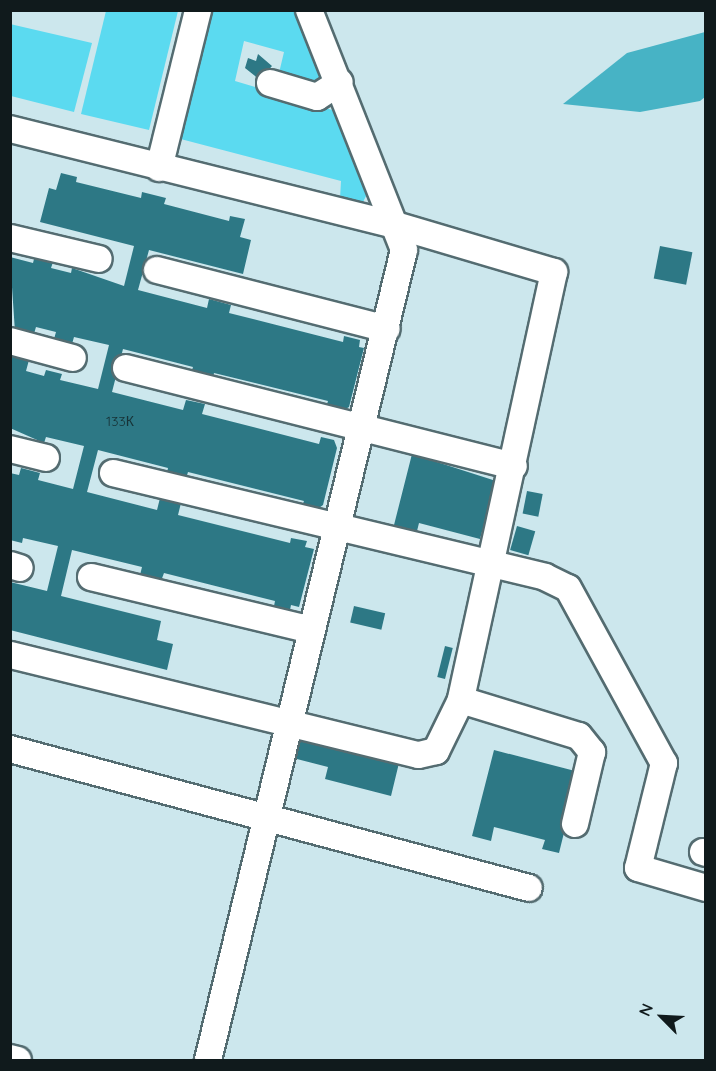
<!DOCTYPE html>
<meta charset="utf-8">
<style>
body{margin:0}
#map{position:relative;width:716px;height:1071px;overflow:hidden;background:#cce7ed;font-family:Quicksand,sans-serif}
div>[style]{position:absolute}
.green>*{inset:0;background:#5bdaf0}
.forest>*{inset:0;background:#47b3c5}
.building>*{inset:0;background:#2d7885;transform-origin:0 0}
.roads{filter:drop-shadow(2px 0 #546c71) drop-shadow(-2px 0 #546c71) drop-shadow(0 2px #546c71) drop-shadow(0 -2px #546c71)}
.minor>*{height:26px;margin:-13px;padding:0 13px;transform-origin:13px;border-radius:13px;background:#fff}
span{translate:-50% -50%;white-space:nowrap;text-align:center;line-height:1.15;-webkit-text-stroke:5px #cce7ed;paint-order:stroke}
.number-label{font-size:14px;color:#173236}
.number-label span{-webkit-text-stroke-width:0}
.frame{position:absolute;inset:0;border:12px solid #101a1c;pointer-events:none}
.north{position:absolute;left:632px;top:987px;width:60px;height:60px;-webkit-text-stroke:4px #cce7ed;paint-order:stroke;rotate:294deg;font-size:16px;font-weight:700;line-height:24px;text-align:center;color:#101a1c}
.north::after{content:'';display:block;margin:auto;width:21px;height:27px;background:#101a1c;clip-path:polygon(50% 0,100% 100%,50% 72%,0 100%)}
</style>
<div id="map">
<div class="green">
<div style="clip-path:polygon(106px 11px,178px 11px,149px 130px,81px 114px)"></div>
<div style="clip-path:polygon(204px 11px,297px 11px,323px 78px,315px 86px,279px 73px,284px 52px,244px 41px,235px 81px,339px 112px,369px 190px,363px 202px,340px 199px,341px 181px,173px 137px)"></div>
<div style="clip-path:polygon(10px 24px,92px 43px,74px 112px,11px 96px)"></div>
</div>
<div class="forest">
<div style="clip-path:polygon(705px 32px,705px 97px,700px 101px,640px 112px,563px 104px,627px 53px)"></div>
</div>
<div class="building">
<div style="clip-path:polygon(258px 54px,272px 66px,260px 80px,245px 68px,248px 58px,256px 61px)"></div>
<div style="clip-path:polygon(61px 173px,77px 177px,76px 182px,141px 198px,142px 192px,166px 198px,164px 204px,229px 221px,230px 216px,245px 219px,240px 237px,251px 240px,243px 274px,149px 250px,138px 290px,207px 308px,209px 299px,231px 305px,229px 313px,343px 342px,344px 336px,360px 340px,359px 347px,364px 348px,349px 407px,342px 411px,326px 407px,328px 401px,214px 373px,212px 382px,190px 376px,193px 367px,123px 349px,112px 392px,183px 410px,186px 400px,205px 404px,202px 414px,319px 444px,321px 437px,334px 440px,337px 448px,323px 505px,316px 510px,302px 506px,304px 501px,188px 472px,185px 482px,166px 477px,168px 468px,98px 450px,87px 492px,157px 510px,160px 498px,181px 503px,178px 515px,290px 543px,291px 538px,307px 541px,305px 547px,314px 549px,299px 607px,291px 605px,290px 610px,274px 606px,275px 601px,164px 573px,161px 581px,140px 575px,142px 567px,72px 550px,61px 596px,161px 621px,157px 640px,173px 644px,167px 670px,10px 630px,10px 582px,47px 591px,58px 546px,23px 538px,22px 543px,10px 540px,10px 473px,19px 475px,21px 468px,40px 473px,38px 480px,73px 489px,84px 446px,46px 437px,44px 443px,10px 428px,10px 355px,29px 360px,26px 371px,44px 376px,46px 370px,62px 374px,60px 380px,98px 389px,109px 345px,74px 337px,72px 344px,54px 339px,56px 332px,36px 327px,33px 337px,15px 332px,10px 257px,33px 263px,35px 255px,54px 259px,51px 268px,71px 273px,72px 268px,124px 286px,134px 246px,40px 222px,49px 188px,56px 190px)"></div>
<div style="left:660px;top:246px;width:33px;height:33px;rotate:11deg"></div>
<div style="clip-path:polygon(412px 454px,496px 481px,480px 539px,419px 523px,416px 535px,393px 529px)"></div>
<div style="left:527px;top:491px;width:16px;height:23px;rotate:11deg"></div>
<div style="left:517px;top:526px;width:19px;height:25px;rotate:16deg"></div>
<div style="left:354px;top:606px;width:32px;height:17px;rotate:13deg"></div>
<div style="left:445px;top:646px;width:8px;height:32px;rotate:14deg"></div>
<div style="clip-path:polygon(298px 738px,399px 763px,391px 796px,325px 779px,328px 767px,293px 758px)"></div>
<div style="clip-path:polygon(494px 750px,579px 772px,559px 853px,542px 849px,545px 840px,494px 827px,491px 841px,472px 836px)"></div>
</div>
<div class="roads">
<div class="minor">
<div style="left:270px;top:83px;width:49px;rotate:16.6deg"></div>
<div style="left:317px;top:97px;width:27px;rotate:-33deg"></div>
<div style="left:10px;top:129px;width:397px;rotate:14deg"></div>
<div style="left:395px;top:225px;width:166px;rotate:16.5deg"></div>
<div style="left:554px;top:272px;width:438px;rotate:102.3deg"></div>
<div style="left:461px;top:700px;width:57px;rotate:116.1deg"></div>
<div style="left:436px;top:751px;width:18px;rotate:167deg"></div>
<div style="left:418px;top:755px;width:420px;rotate:-166.2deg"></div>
<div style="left:159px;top:168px;width:163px;rotate:-76.1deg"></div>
<div style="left:10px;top:238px;width:91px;rotate:13.3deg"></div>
<div style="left:157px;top:270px;width:237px;rotate:14.4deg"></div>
<div style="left:10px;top:341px;width:65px;rotate:15.1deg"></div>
<div style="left:126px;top:368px;width:400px;rotate:14.2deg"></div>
<div style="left:10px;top:449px;width:37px;rotate:14deg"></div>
<div style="left:113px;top:473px;width:444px;rotate:13.5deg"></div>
<div style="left:545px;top:577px;width:25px;rotate:26deg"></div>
<div style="left:568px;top:588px;width:200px;rotate:61.3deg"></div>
<div style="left:664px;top:763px;width:108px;rotate:103.9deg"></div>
<div style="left:638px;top:868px;width:71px;rotate:16.4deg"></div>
<div style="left:10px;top:565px;width:10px;rotate:17deg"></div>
<div style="left:91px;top:577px;width:227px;rotate:13.5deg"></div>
<div style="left:461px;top:700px;width:123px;rotate:17deg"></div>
<div style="left:579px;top:736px;width:21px;rotate:51deg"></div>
<div style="left:592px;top:752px;width:74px;rotate:103.3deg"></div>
<div style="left:10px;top:749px;width:537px;rotate:14.99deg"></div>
<div style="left:703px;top:852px;width:3px;rotate:18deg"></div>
<div style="left:10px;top:1058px;width:8px;rotate:14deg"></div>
<div style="left:208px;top:1060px;width:833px;rotate:-76.4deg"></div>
<div style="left:404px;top:250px;width:258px;rotate:-111.6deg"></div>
</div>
</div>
<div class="number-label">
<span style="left:120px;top:421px">133К</span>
</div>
<div class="frame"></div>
<div class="north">N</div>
</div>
